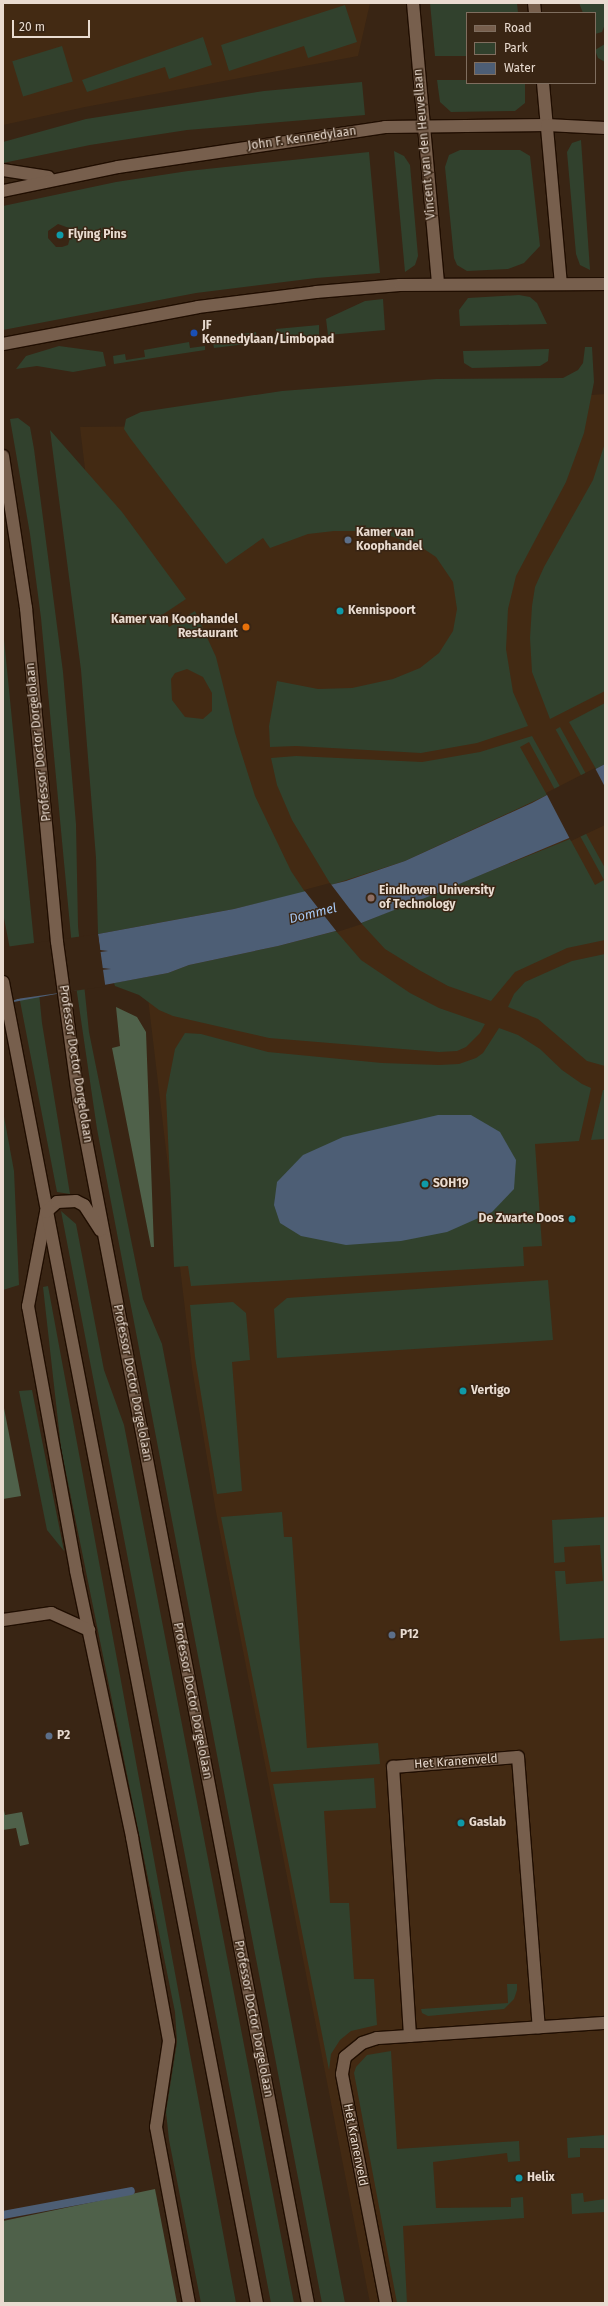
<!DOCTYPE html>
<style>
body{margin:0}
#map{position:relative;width:608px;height:2306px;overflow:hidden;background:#392514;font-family:"Fira Sans",sans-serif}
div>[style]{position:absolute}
.built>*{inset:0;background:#432a13}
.green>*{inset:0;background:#31412d;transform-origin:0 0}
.forest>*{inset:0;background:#4f614a}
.water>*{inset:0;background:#4d5e75}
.pier>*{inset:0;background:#392514;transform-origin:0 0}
.stream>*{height:8px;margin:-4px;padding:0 4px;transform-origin:4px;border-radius:4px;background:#4d5e75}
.roads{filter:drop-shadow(1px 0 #200e01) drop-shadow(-1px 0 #200e01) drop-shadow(0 1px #200e01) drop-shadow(0 -1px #200e01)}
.street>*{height:12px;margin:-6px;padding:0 6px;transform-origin:6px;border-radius:6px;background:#775f4d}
.secondary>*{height:12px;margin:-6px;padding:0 6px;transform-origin:6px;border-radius:6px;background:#775f4d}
.dots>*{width:11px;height:11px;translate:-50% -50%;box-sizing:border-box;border:2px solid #392514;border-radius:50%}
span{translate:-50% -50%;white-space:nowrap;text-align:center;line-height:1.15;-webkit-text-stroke:3px #392514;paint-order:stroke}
.street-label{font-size:12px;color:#e9dbd0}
.poi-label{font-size:12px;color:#e9dbd0;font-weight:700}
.left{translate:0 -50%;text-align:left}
.right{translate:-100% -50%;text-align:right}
.water-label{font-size:13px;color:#a7c9f5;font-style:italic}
.frame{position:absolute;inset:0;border:4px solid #e9dbd0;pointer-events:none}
.legend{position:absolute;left:466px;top:12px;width:130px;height:72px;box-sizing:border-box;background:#392514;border:1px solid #7f6e5f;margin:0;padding:5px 7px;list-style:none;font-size:12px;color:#e9dbd0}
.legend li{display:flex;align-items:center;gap:8px;height:20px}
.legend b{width:20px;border:1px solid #7f6e5f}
.scale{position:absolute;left:12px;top:20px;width:78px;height:18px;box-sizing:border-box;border:2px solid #e9dbd0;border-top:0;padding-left:5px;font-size:12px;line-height:14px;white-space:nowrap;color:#e9dbd0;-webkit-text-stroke:3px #392514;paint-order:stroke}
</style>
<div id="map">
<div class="built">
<div style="clip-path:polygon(3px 3px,370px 3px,358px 56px,85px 107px,3px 125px)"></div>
<div style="clip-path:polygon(605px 394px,605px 2303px,370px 2303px,216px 1512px,192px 1368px,80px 427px,181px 426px)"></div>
</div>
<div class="green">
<div style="clip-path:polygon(430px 3px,517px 3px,518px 13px,467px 13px,467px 56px,435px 56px)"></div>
<div style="clip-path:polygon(579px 3px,605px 3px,605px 24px,602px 32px,595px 34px,595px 13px,583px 13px)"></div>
<div style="clip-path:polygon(345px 5px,357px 42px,308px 58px,304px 46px,229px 71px,221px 45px)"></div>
<div style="clip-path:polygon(203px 37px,212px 65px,169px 79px,165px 67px,87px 92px,82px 80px)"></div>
<div style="clip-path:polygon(605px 44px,605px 62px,598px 58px,595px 50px)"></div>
<div style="left:62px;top:46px;width:37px;height:52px;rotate:73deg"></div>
<div style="clip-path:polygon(437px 80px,467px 80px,467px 83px,525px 83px,525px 103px,515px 111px,451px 112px,440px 102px)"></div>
<div style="clip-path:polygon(362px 82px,365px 115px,187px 130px,90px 145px,3px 163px,3px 142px,86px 119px,264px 91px)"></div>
<div style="clip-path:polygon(581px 140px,590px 270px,580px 265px,576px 254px,567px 152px,572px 143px)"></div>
<div style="clip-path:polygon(460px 150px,520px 150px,530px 156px,540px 246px,524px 263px,508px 269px,467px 271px,457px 265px,454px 258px,445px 167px,449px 155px)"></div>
<div style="clip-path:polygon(394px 151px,404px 156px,410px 165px,418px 256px,415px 265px,405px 272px)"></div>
<div style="clip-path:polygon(evenodd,369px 152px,380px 273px,316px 278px,196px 293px,3px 330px,3px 206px,116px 182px,188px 171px,369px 152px,58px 224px,69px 228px,71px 234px,68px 245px,62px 247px,56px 247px,48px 238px,48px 231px,58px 224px)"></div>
<div style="clip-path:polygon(519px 295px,530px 297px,537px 303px,547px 324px,460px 326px,459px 310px,468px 298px)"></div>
<div style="clip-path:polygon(383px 299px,385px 330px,328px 335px,326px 319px,365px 301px)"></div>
<div style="clip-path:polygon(319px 325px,319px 335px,214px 348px,212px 338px,256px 332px,257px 339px,276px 336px,276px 329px)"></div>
<div style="clip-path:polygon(189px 342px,190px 348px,205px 346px,205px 350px,114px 364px,113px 356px,125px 354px,126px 360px,145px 357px,144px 350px)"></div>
<div style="clip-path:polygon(59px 346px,103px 352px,106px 366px,73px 372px,37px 366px,16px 369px,26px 356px)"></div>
<div style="clip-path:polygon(585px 347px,592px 347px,594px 382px,584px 433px,566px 482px,516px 576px,508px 609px,506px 649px,513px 692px,528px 726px,477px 743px,421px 753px,296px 746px,270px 747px,269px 726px,277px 681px,318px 689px,352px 688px,393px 679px,420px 668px,439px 653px,453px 631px,457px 609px,453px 582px,436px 557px,418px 545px,388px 535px,364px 531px,334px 531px,308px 534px,270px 548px,263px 538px,226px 564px,130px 438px,124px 429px,126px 419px,141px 412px,282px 391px,436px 379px,563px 378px,578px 370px,583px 363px)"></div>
<div style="clip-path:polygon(549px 349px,548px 361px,540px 366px,472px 368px,464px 363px,463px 351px)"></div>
<div style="clip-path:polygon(18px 418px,30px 427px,34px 449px,63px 672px,76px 824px,78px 926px,89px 1032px,143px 1299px,162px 1344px,345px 2303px,322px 2303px,97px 1129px,75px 979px,41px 618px,30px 534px,10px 419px)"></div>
<div style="clip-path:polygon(evenodd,50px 430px,122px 512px,186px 599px,162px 615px,169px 627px,195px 611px,216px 657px,235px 733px,255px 796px,291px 871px,305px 892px,234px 909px,98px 934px,96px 858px,81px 670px,50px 430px,187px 669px,203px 677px,212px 693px,212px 711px,203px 719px,185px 717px,172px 700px,171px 679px,175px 673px,187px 669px)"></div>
<div style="clip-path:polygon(605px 443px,605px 691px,550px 719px,532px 672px,530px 638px,532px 606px,535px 587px,544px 567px,593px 480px)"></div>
<div style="clip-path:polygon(3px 629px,42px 1023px,70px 1194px,57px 1192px,3px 913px)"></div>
<div style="clip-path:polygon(605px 703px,605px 764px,596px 769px,569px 722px)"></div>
<div style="left:560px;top:727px;width:94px;height:5px;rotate:61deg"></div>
<div style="clip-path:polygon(532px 736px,605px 868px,605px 940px,567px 948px,515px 972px,491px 1001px,448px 986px,419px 970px,385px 949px,361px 923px,570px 839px,595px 885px,604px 880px,529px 742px,520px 747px,547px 795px,405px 861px,331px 885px,292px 820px,277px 785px,271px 758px,296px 756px,422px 762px,480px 752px)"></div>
<div style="clip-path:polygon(336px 931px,361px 960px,410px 993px,439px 1008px,485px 1024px,480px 1033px,466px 1047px,457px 1051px,439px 1052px,269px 1038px,173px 1016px,159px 1010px,139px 995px,115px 986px,114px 983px,168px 973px,189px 965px,278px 946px)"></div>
<div style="clip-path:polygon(605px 954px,605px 1066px,587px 1061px,538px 1019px,508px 1007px,514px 994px,525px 982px,572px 961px)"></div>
<div style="clip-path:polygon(499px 1028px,518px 1035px,540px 1049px,562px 1070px,582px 1084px,591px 1088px,579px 1141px,535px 1144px,542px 1246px,523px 1247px,524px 1266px,191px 1286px,188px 1266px,174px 1267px,166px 1095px,175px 1049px,185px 1033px,201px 1034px,268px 1052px,382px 1063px,439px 1065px,459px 1064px,476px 1058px,483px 1053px)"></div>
<div style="clip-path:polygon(603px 1090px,605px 1090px,605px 1139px,591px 1140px)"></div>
<div style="clip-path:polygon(3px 1111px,14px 1171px,19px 1285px,3px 1290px)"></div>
<div style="clip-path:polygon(61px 1211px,76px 1224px,104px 1370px,124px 1425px,294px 2303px,271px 2303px)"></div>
<div style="clip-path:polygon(548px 1280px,553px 1340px,277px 1358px,274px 1309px,287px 1298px)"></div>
<div style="clip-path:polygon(48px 1286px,236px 2303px,201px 2303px,169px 2140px,166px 2112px,177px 2042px,175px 2012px,61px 1448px,43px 1287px)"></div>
<div style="clip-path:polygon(233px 1302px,246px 1313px,250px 1360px,232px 1362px,242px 1491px,217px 1494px,195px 1357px,190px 1305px)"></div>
<div style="clip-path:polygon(32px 1390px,64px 1551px,47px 1530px,19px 1391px)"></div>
<div style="clip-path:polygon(282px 1512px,284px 1537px,292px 1537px,307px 1748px,378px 1743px,380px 1764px,271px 1772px,221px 1517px)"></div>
<div style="clip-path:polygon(605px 1517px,605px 1638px,560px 1641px,555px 1571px,565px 1571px,566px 1584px,603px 1581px,600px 1545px,564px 1547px,565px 1562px,554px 1563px,552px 1520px)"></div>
<div style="clip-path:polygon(374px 1778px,376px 1808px,324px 1811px,330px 1903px,349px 1903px,354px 1979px,374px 1979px,377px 2025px,351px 2031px,340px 2040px,331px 2054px,329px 2070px,273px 1784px)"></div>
<div style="clip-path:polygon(507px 1984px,517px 1984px,517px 1990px,514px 1999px,504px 2009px,428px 2016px,422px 2013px,421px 2009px,508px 2003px)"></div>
<div style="clip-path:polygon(391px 2051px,397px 2149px,519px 2141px,520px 2161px,508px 2162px,507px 2153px,433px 2162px,436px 2208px,511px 2207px,511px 2198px,523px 2197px,524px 2218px,403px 2226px,407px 2303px,397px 2303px,354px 2073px,356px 2067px,367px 2055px)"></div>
<div style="clip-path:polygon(605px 2135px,605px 2148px,580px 2148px,580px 2157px,568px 2158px,567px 2138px)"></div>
<div style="clip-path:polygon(583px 2193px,584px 2202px,605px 2199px,605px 2212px,572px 2214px,571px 2194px)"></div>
</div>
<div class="forest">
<div style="clip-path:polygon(116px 1007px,137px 1017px,146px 1032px,154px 1247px,151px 1247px,112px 1048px,120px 1046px)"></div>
<div style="clip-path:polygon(3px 1403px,21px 1496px,3px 1499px)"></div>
<div style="clip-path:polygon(3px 1806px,5px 1815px,22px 1812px,29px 1844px,20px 1846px,16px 1828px,3px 1830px)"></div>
<div style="clip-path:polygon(155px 2189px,177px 2303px,3px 2303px,3px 2221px)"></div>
</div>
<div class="water">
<div style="clip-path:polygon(605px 764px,605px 823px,440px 892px,351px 927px,278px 946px,189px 965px,168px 973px,3px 1004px,101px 970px,111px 969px,102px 968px,100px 952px,108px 951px,100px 950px,98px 934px,234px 909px,346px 881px,405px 861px,532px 803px)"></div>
<div style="clip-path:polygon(438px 1115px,471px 1115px,500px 1132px,516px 1160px,514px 1189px,492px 1212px,447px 1232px,401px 1241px,346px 1245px,301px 1236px,280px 1223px,274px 1205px,277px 1182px,303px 1155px,343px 1137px)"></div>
</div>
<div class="pier">
<div style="clip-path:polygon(595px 768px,605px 787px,605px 825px,571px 841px,546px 793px)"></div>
<div style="clip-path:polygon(330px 883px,349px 908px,362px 924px,337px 932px,304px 890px)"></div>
<div style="left:98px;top:934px;width:53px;height:97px;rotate:82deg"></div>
</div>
<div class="stream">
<div style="left:3px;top:2215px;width:130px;rotate:-10.6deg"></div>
</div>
<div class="roads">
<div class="street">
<div style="left:46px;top:1212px;width:96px;rotate:100.8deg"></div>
<div style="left:28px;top:1306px;width:269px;rotate:79.7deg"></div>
<div style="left:76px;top:1571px;width:272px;rotate:78.1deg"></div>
<div style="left:132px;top:1837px;width:207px;rotate:79.7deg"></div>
<div style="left:169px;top:2041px;width:87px;rotate:98.6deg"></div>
<div style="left:156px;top:2127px;width:179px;rotate:79.4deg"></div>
<div style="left:3px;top:1620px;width:49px;rotate:-8.3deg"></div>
<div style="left:51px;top:1613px;width:42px;rotate:24.1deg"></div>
<div style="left:410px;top:2036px;width:270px;rotate:-93.6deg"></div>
<div style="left:393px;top:1767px;width:125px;rotate:-4.6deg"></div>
<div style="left:518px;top:1757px;width:271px;rotate:85.6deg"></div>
<div style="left:386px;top:2303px;width:233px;rotate:-100.9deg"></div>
<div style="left:342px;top:2074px;width:17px;rotate:-80deg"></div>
<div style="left:345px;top:2057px;width:22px;rotate:-39deg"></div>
<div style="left:362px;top:2043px;width:16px;rotate:-18deg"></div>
<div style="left:377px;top:2038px;width:228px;rotate:-3.8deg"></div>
</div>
<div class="secondary">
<div style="left:413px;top:3px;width:282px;rotate:84.9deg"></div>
<div style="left:534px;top:3px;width:10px;rotate:84deg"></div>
<div style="left:543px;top:83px;width:201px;rotate:84.9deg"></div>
<div style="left:3px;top:170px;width:46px;rotate:8.8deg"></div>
<div style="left:3px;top:191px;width:117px;rotate:-11.8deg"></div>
<div style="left:118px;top:167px;width:270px;rotate:-8.5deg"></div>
<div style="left:385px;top:127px;width:162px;rotate:-0.7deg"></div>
<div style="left:547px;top:125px;width:58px;rotate:3deg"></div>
<div style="left:3px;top:344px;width:198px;rotate:-10.7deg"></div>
<div style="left:198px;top:307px;width:119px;rotate:-7.2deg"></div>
<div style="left:316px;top:292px;width:84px;rotate:-4.8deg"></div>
<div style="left:400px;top:285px;width:205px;rotate:-0.3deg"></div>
<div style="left:3px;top:456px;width:154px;rotate:81.4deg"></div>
<div style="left:26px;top:608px;width:335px;rotate:84.7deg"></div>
<div style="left:57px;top:942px;width:162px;rotate:82.2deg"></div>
<div style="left:79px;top:1103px;width:1222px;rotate:79.2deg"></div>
<div style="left:3px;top:982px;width:1345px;rotate:79.12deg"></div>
<div style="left:46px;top:1212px;width:15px;rotate:-42deg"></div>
<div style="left:57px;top:1202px;width:19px;rotate:-3deg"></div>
<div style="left:76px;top:1201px;width:9px;rotate:27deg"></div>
<div style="left:84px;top:1205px;width:30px;rotate:57deg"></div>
</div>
</div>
<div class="dots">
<div style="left:60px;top:235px;background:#0f9aa8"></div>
<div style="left:194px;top:333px;background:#1a4fb4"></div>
<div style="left:348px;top:540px;background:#5c6f8a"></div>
<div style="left:340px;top:611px;background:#0f9aa8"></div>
<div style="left:246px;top:627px;background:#e8710a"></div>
<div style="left:371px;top:898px;background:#8d6e63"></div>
<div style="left:425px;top:1184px;background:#0f9aa8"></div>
<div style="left:572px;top:1219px;background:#0f9aa8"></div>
<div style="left:463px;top:1391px;background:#0f9aa8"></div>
<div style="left:392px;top:1635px;background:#5c6f8a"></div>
<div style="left:49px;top:1736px;background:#5c6f8a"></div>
<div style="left:461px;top:1823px;background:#0f9aa8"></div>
<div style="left:519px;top:2178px;background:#0f9aa8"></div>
</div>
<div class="street-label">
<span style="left:302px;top:139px;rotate:-8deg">John F. Kennedylaan</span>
<span style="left:425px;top:144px;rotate:-95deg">Vincent van den Heuvellaan</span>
<span style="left:39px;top:742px;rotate:-96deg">Professor Doctor Dorgelolaan</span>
<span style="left:75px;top:1064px;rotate:81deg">Professor Doctor Dorgelolaan</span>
<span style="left:132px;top:1383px;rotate:79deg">Professor Doctor Dorgelolaan</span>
<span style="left:192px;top:1701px;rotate:79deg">Professor Doctor Dorgelolaan</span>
<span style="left:456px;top:1762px;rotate:-4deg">Het Kranenveld</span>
<span style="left:253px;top:2019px;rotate:79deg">Professor Doctor Dorgelolaan</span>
<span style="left:355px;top:2145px;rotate:79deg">Het Kranenveld</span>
</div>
<div class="poi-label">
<span class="left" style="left:68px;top:235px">Flying Pins</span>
<span class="left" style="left:202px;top:333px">JF<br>Kennedylaan/Limbopad</span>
<span class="left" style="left:356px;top:540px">Kamer van<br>Koophandel</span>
<span class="left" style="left:348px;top:611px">Kennispoort</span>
<span class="right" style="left:238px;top:627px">Kamer van Koophandel<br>Restaurant</span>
<span class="left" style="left:379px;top:898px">Eindhoven University<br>of Technology</span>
<span class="left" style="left:433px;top:1184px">SOH19</span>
<span class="right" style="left:564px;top:1219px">De Zwarte Doos</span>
<span class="left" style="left:471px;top:1391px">Vertigo</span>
<span class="left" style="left:400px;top:1635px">P12</span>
<span class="left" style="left:57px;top:1736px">P2</span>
<span class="left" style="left:469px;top:1823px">Gaslab</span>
<span class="left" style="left:527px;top:2178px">Helix</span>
</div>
<div class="water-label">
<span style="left:313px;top:914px;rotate:-14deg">Dommel</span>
</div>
<div class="frame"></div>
<ul class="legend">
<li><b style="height:5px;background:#775f4d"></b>Road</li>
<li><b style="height:11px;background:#31412d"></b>Park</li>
<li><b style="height:11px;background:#4d5e75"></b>Water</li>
</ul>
<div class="scale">20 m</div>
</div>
